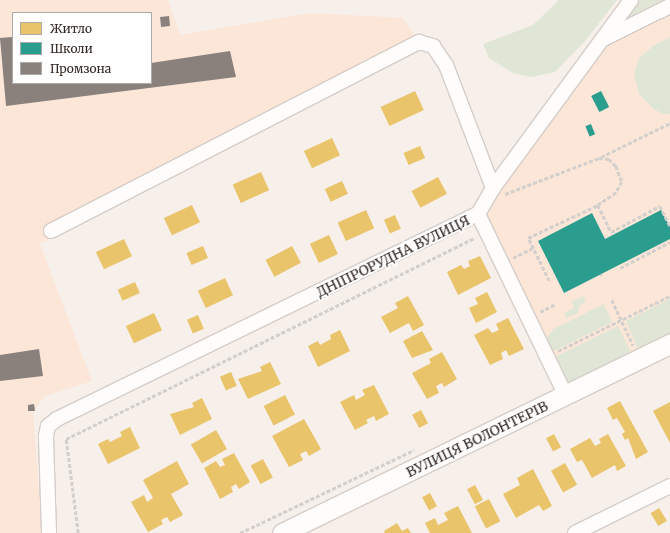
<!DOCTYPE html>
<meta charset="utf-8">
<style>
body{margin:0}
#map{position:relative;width:670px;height:533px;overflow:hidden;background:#f7efea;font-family:Merriweather,serif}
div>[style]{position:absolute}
.built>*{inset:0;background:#fbe6d8}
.green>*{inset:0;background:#e0e6d5;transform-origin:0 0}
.homes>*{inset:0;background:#e9c46a;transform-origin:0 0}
.schools>*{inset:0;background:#2a9d8f;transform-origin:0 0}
.industry>*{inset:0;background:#8a817c;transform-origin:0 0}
.path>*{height:2.5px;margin-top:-1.25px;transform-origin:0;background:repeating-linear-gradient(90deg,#d2cfcd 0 4px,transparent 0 6px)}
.roads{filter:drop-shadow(1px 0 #d5cdc8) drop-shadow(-1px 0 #d5cdc8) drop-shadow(0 1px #d5cdc8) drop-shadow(0 -1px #d5cdc8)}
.street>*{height:14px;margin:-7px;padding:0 7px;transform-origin:7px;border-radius:7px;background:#fefdfc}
.secondary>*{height:19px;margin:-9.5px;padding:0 9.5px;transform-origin:9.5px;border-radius:9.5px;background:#fefdfc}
span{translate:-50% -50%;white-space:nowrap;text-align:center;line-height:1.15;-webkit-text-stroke:4px #fefefe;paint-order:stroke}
.street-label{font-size:14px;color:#332923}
.legend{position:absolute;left:12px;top:12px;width:140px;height:72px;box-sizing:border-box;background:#fefefe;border:1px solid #ada9a6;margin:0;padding:5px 7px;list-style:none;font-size:12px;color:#332923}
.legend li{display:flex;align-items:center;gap:8px;height:20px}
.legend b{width:20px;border:1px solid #ada9a6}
</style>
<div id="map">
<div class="built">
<div style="clip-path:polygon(evenodd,0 0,168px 0,180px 35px,311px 13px,403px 18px,419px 42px,40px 244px,92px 381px,45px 396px,33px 411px,42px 533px,0 533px,0 0,13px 13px,151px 13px,151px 83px,13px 83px,13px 13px)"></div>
<div style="clip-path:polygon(670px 6px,670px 344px,566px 396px,478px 214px,601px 40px)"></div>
</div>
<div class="green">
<div style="clip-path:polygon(559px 0,617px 0,585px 41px,555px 72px,531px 77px,513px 73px,489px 58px,483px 44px,533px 25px)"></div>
<div style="clip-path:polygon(631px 0,670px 0,601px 40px)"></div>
<div style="clip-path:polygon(670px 37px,670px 114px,664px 114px,655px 110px,639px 94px,634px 74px,639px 58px,653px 46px)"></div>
<div style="clip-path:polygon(583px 296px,586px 302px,579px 306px,578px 313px,566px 318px,564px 313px,574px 308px,571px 302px)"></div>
<div style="clip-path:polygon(670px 299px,670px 337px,639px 352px,626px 321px)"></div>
<div style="clip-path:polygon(604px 304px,612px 322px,550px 353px,546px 340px,553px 329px)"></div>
<div style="left:618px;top:326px;width:30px;height:74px;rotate:64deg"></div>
</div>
<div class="homes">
<div style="left:415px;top:91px;width:21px;height:38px;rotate:65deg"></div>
<div style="left:332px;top:138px;width:19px;height:31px;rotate:65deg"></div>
<div style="left:420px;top:146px;width:13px;height:18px;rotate:67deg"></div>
<div style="left:261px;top:172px;width:20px;height:31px;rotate:66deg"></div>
<div style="left:438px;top:177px;width:19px;height:30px;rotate:62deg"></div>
<div style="left:342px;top:181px;width:14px;height:19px;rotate:65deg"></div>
<div style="left:192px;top:205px;width:19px;height:31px;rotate:65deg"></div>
<div style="left:366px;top:210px;width:20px;height:31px;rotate:66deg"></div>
<div style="left:395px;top:215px;width:15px;height:12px;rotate:67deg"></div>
<div style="left:329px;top:235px;width:21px;height:21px;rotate:65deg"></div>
<div style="left:124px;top:239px;width:19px;height:31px;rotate:65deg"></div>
<div style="left:203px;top:246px;width:13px;height:18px;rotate:67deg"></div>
<div style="left:292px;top:246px;width:19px;height:30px;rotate:62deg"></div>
<div style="clip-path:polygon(480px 256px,491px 278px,458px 295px,447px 272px,461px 265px,464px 269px,470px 266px,468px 261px)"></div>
<div style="left:225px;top:278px;width:19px;height:30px;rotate:65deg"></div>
<div style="left:135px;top:282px;width:12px;height:19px;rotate:66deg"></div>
<div style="clip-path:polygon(487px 292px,497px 312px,476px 323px,469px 308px,478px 304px,475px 298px)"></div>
<div style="clip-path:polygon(408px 296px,424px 325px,413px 331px,409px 323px,390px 333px,381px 317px,398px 308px,395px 303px)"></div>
<div style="left:154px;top:313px;width:19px;height:31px;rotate:65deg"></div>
<div style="left:198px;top:315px;width:15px;height:12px;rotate:67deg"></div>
<div style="clip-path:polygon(508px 318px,524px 349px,509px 356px,506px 350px,501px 353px,503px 359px,490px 365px,474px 335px,488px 328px,492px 333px,499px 330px,496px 324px)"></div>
<div style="clip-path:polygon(340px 330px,350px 351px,318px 367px,308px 346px,318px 341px,320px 345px,331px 339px,330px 335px)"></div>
<div style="clip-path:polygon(422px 331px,433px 350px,412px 358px,403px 341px)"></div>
<div style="clip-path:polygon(442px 352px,457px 379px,444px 387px,442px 383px,436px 386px,439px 393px,427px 399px,412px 373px,431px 363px,429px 359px)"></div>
<div style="clip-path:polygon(270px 362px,281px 384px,248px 399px,238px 379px,262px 371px,260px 367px)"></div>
<div style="left:231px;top:372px;width:15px;height:12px;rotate:67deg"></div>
<div style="clip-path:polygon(374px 385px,389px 414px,376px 421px,374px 416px,366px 420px,368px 423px,355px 430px,340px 402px,354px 395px,356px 400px,365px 395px,362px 390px)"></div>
<div style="left:285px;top:395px;width:22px;height:24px;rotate:63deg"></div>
<div style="clip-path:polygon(202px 398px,212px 419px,180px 435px,170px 414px,194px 407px,192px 403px)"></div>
<div style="clip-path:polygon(620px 401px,648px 452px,636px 459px,628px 438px,625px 440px,622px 434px,625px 432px,617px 418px,613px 420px,607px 408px)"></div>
<div style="clip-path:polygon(670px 402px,670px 443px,653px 411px)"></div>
<div style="left:421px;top:410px;width:15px;height:10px;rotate:62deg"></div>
<div style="clip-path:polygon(304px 419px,321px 449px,309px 456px,306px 451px,300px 454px,303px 460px,289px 467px,272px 436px)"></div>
<div style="clip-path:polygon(130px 427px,140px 448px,108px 464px,98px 444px,108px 439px,110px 442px,122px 436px,120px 432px)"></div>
<div style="left:216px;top:430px;width:22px;height:29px;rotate:60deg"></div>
<div style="left:554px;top:434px;width:15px;height:9px;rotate:62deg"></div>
<div style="clip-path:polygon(608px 434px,626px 466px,617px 471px,615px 465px,592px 478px,582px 460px,577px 462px,570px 449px,590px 438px,595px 446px,601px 443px,599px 439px)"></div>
<div style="clip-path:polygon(234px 453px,250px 482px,239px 489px,236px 484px,231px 487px,233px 492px,220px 499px,204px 468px,216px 461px,220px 467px,225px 465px,222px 459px)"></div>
<div style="left:263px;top:459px;width:21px;height:14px;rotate:62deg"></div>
<div style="clip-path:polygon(177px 461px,189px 484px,171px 494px,183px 515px,170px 522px,167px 517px,161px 520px,163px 524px,148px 532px,131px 502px,144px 495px,147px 502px,153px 498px,143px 480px)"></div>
<div style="left:565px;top:463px;width:25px;height:16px;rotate:61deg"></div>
<div style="clip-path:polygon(533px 469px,552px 506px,543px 511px,539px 505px,516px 518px,503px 494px,520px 485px,517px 478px)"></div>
<div style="left:475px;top:485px;width:17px;height:9px;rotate:62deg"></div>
<div style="left:430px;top:493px;width:15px;height:9px;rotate:62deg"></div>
<div style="left:489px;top:499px;width:25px;height:16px;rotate:63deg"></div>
<div style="clip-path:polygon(458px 506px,472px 533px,430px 533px,425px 523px,435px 518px,438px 525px,448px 520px,444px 513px)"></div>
<div style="left:659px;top:508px;width:15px;height:10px;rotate:58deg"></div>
<div style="clip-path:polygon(397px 523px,402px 531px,408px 528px,411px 533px,385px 533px,384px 531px)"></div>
</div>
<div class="schools">
<div style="left:601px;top:91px;width:18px;height:11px;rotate:63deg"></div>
<div style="left:591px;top:124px;width:11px;height:6px;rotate:68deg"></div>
<div style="clip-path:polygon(661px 210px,670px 227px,670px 239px,564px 293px,538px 241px,592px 213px,605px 239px)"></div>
</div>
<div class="industry">
<div style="left:169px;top:16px;width:10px;height:9px;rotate:84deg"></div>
<div style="clip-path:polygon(12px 37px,13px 83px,151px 83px,151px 63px,230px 51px,236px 77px,6px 106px,0 38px)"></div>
<div style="clip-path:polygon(39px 349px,43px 376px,0 381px,0 355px)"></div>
<div style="clip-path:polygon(34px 404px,35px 411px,28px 411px,28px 405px)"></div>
</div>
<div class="path">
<div style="left:601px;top:157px;width:77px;rotate:-26.2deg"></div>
<div style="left:505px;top:194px;width:101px;rotate:-21deg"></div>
<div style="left:599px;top:158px;width:10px;rotate:6deg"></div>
<div style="left:609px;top:159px;width:10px;rotate:45deg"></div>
<div style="left:616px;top:166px;width:17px;rotate:69deg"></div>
<div style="left:622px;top:182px;width:13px;rotate:119deg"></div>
<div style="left:616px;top:193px;width:22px;rotate:146deg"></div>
<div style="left:513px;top:258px;width:22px;rotate:-27deg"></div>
<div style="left:620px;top:268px;width:56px;rotate:-27.5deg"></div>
<div style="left:601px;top:274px;width:2px;rotate:63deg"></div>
<div style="left:549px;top:281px;width:48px;rotate:-116deg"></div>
<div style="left:528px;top:238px;width:77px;rotate:-25.2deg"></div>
<div style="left:598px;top:205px;width:30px;rotate:64deg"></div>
<div style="left:611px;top:232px;width:55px;rotate:-28deg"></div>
<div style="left:660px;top:206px;width:22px;rotate:63deg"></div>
<div style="left:612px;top:300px;width:50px;rotate:65deg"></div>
<div style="left:540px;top:312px;width:16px;rotate:-27deg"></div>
<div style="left:558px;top:351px;width:125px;rotate:-26.2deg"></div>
<div style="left:78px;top:533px;width:95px;rotate:-97.3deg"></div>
<div style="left:66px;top:439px;width:456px;rotate:-26.2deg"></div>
<div style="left:240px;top:533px;width:193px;rotate:-25.5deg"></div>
</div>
<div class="roads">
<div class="street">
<div style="left:603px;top:39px;width:75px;rotate:-26.2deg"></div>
<div style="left:478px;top:214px;width:202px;rotate:64.2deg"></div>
<div style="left:51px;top:231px;width:414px;rotate:-27.2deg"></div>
<div style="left:419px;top:42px;width:15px;rotate:16deg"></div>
<div style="left:433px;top:46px;width:23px;rotate:56deg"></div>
<div style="left:446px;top:65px;width:132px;rotate:69.1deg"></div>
<div style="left:49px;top:533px;width:97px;rotate:-91.8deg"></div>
<div style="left:46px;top:436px;width:10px;rotate:-79deg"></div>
<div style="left:48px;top:426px;width:11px;rotate:-38deg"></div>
<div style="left:57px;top:419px;width:468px;rotate:-26deg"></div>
<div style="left:478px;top:214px;width:30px;rotate:-60deg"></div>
<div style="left:493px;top:188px;width:233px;rotate:-53.7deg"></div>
<div style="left:575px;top:533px;width:106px;rotate:-26.3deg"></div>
</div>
<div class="secondary">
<div style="left:282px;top:533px;width:432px;rotate:-26deg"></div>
</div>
</div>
<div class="street-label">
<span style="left:393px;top:256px;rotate:-26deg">ДНІПРОРУДНА ВУЛИЦЯ</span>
<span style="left:477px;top:439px;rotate:-26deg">ВУЛИЦЯ ВОЛОНТЕРІВ</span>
</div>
<ul class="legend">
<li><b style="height:11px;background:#e9c46a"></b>Житло</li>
<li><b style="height:11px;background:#2a9d8f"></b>Школи</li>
<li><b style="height:11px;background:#8a817c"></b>Промзона</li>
</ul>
</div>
